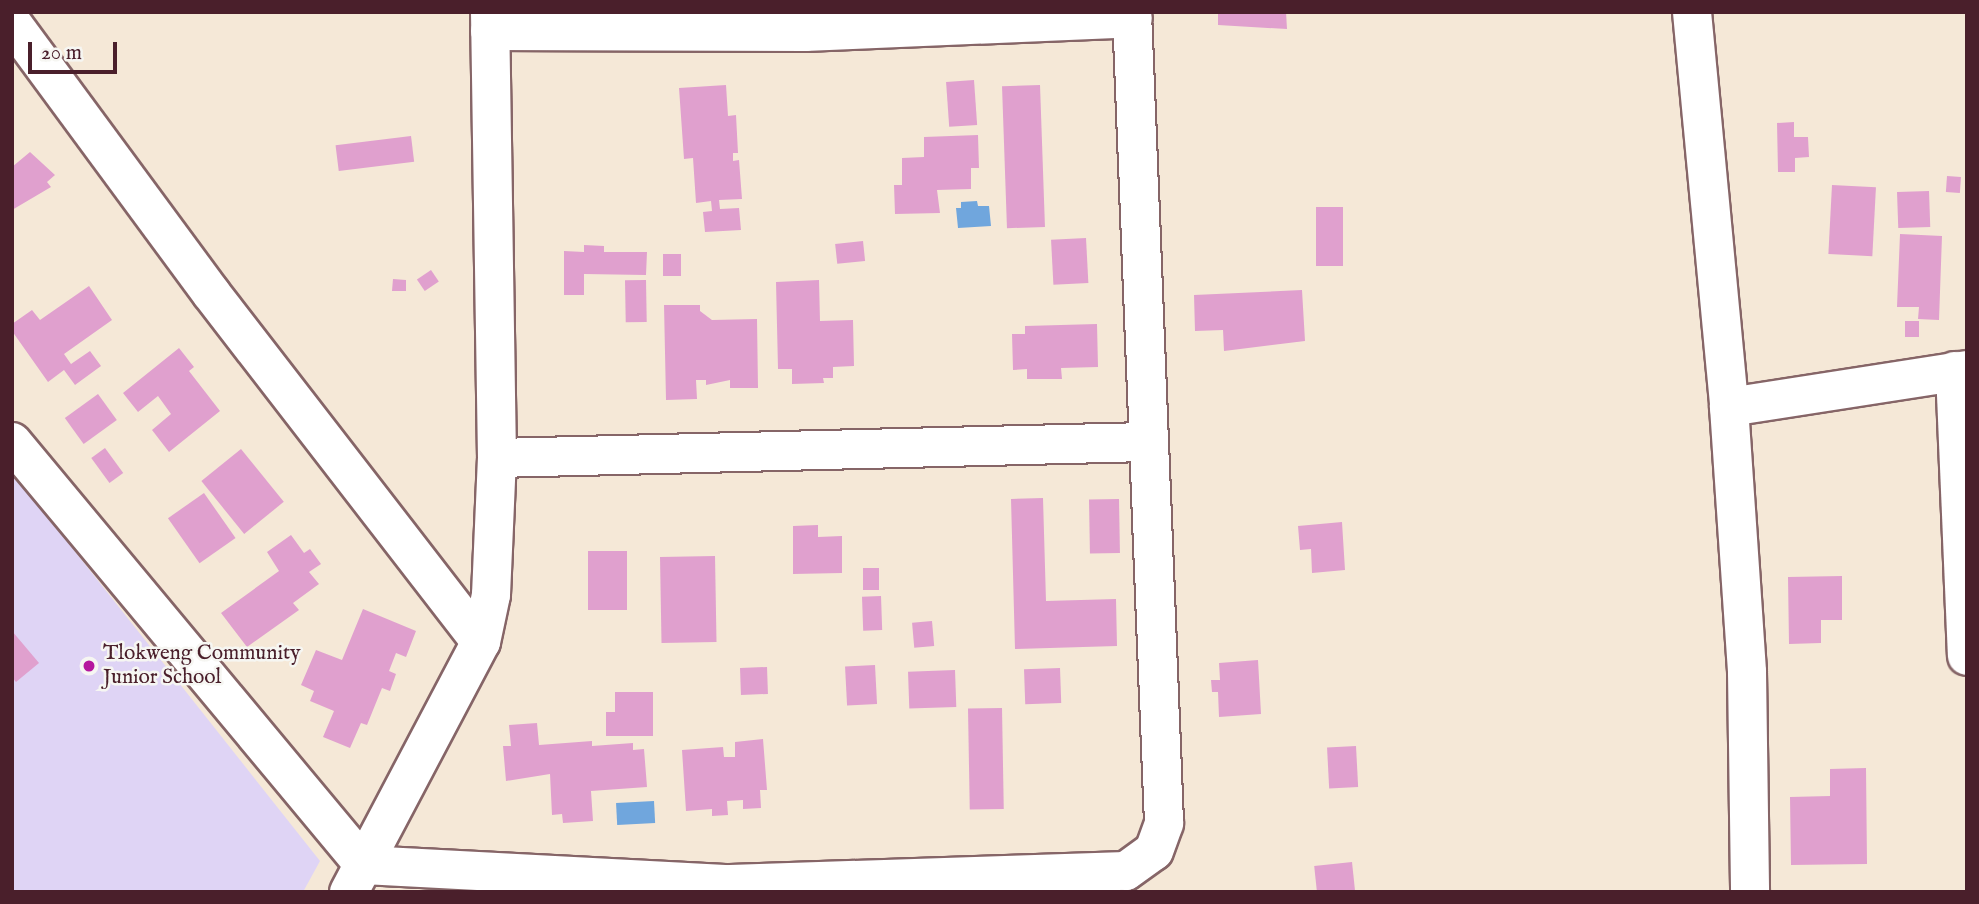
<!DOCTYPE html>
<style>
body{margin:0}
#map{position:relative;width:1979px;height:904px;overflow:hidden;background:#f5e8d7;font-family:"IM FELL English",serif}
div>[style]{position:absolute}
.built>*{inset:0;background:#dfd4f5}
.water>*{inset:0;background:#70a6dd;transform-origin:0 0}
.building>*{inset:0;background:#e0a0ce;transform-origin:0 0}
.roads{filter:drop-shadow(2px 0 #866567) drop-shadow(-2px 0 #866567) drop-shadow(0 2px #866567) drop-shadow(0 -2px #866567)}
.minor>*{height:38px;margin:-19px;padding:0 19px;transform-origin:19px;border-radius:19px;background:#fff}
.dots>*{width:19px;height:19px;translate:-50% -50%;box-sizing:border-box;border:4px solid #f6f6f2;border-radius:50%}
span{translate:-50% -50%;white-space:nowrap;text-align:center;line-height:1.15;-webkit-text-stroke:5px #f6f6f2;paint-order:stroke}
.poi-label{font-size:21px;color:#4a1f2b}
.left{translate:0 -50%;text-align:left}
.frame{position:absolute;inset:0;border:14px solid #4a1f2b;pointer-events:none}
.scale{position:absolute;left:28px;top:42px;width:89px;height:32px;box-sizing:border-box;border:4px solid #4a1f2b;border-top:0;padding-left:9px;font-size:21px;line-height:24px;white-space:nowrap;color:#4a1f2b;-webkit-text-stroke:5px #f6f6f2;paint-order:stroke}
</style>
<div id="map">
<div class="built">
<div style="clip-path:polygon(12px 472px,320px 861px,303px 892px,12px 892px)"></div>
</div>
<div class="water">
<div style="clip-path:polygon(977px 201px,978px 206px,989px 206px,991px 226px,958px 228px,956px 208px,961px 208px,961px 202px)"></div>
<div style="left:654px;top:801px;width:22px;height:38px;rotate:87deg"></div>
</div>
<div class="building">
<div style="clip-path:polygon(1218px 12px,1286px 12px,1287px 29px,1218px 25px)"></div>
<div style="left:974px;top:80px;width:45px;height:28px;rotate:86deg"></div>
<div style="clip-path:polygon(726px 85px,728px 116px,736px 115px,738px 153px,733px 153px,733px 161px,739px 160px,742px 199px,719px 200px,720px 209px,739px 208px,741px 230px,705px 232px,703px 212px,712px 211px,711px 201px,696px 203px,693px 158px,684px 159px,679px 88px)"></div>
<div style="left:1040px;top:85px;width:142px;height:38px;rotate:88deg"></div>
<div style="clip-path:polygon(1794px 122px,1794px 137px,1808px 137px,1809px 157px,1795px 158px,1795px 172px,1778px 172px,1777px 123px)"></div>
<div style="clip-path:polygon(978px 135px,979px 168px,971px 168px,971px 189px,937px 190px,940px 213px,895px 214px,894px 185px,902px 185px,902px 158px,924px 157px,924px 137px)"></div>
<div style="left:411px;top:136px;width:26px;height:76px;rotate:83deg"></div>
<div style="clip-path:polygon(30px 152px,55px 175px,47px 182px,51px 187px,12px 210px,12px 167px)"></div>
<div style="left:1947px;top:176px;width:14px;height:16px;rotate:4deg"></div>
<div style="left:1832px;top:185px;width:44px;height:69px;rotate:3deg"></div>
<div style="left:1929px;top:191px;width:36px;height:32px;rotate:88deg"></div>
<div style="left:1316px;top:207px;width:27px;height:59px"></div>
<div style="clip-path:polygon(1900px 234px,1942px 236px,1939px 320px,1918px 319px,1919px 307px,1897px 307px)"></div>
<div style="left:1086px;top:238px;width:45px;height:35px;rotate:87deg"></div>
<div style="left:863px;top:241px;width:20px;height:28px;rotate:84deg"></div>
<div style="clip-path:polygon(584px 245px,604px 246px,604px 252px,647px 252px,646px 275px,584px 274px,584px 295px,564px 295px,564px 251px,584px 252px)"></div>
<div style="left:663px;top:254px;width:18px;height:22px"></div>
<div style="left:431px;top:270px;width:14px;height:17px;rotate:56deg"></div>
<div style="clip-path:polygon(393px 279px,406px 280px,406px 291px,392px 291px)"></div>
<div style="left:646px;top:280px;width:42px;height:21px;rotate:89deg"></div>
<div style="clip-path:polygon(819px 280px,820px 321px,853px 320px,854px 366px,833px 367px,833px 378px,823px 378px,824px 383px,792px 384px,792px 369px,778px 369px,776px 282px)"></div>
<div style="clip-path:polygon(89px 286px,112px 320px,64px 354px,71px 364px,90px 351px,101px 366px,75px 385px,64px 370px,48px 382px,12px 331px,12px 324px,32px 310px,40px 320px)"></div>
<div style="clip-path:polygon(1302px 290px,1305px 341px,1224px 351px,1223px 330px,1195px 331px,1194px 295px)"></div>
<div style="clip-path:polygon(664px 305px,700px 305px,700px 311px,712px 320px,757px 319px,758px 388px,730px 388px,730px 380px,706px 385px,706px 380px,696px 380px,697px 399px,666px 400px)"></div>
<div style="left:1905px;top:321px;width:14px;height:16px"></div>
<div style="clip-path:polygon(1097px 324px,1098px 367px,1061px 368px,1062px 379px,1027px 379px,1027px 369px,1013px 370px,1012px 334px,1025px 334px,1025px 326px)"></div>
<div style="clip-path:polygon(179px 348px,194px 367px,189px 371px,220px 411px,169px 452px,152px 430px,171px 414px,158px 396px,138px 412px,123px 393px)"></div>
<div style="left:98px;top:394px;width:32px;height:41px;rotate:54deg"></div>
<div style="left:105px;top:448px;width:31px;height:17px;rotate:54deg"></div>
<div style="left:241px;top:449px;width:68px;height:51px;rotate:51deg"></div>
<div style="left:204px;top:493px;width:55px;height:44px;rotate:55deg"></div>
<div style="clip-path:polygon(1043px 498px,1046px 601px,1116px 599px,1117px 646px,1015px 649px,1011px 499px)"></div>
<div style="left:1119px;top:499px;width:54px;height:30px;rotate:89deg"></div>
<div style="clip-path:polygon(1342px 522px,1345px 570px,1312px 573px,1311px 549px,1300px 550px,1298px 526px)"></div>
<div style="clip-path:polygon(818px 525px,818px 537px,842px 536px,842px 573px,793px 574px,793px 526px)"></div>
<div style="clip-path:polygon(291px 535px,304px 553px,310px 549px,321px 564px,309px 572px,319px 584px,293px 603px,299px 610px,247px 647px,221px 613px,279px 571px,267px 552px)"></div>
<div style="left:627px;top:551px;width:59px;height:39px;rotate:90deg"></div>
<div style="left:715px;top:556px;width:86px;height:55px;rotate:89deg"></div>
<div style="left:879px;top:568px;width:22px;height:16px;rotate:90deg"></div>
<div style="clip-path:polygon(1842px 576px,1842px 620px,1821px 620px,1821px 643px,1789px 644px,1788px 577px)"></div>
<div style="left:881px;top:596px;width:34px;height:19px;rotate:88deg"></div>
<div style="clip-path:polygon(363px 609px,416px 631px,406px 657px,396px 653px,389px 671px,396px 674px,390px 691px,382px 688px,367px 725px,361px 723px,350px 748px,323px 737px,334px 711px,310px 701px,314px 691px,301px 685px,316px 650px,342px 660px)"></div>
<div style="left:932px;top:621px;width:25px;height:20px;rotate:85deg"></div>
<div style="clip-path:polygon(12px 631px,39px 663px,16px 682px,12px 677px)"></div>
<div style="clip-path:polygon(1258px 660px,1261px 714px,1219px 717px,1218px 692px,1212px 692px,1211px 680px,1220px 680px,1219px 663px)"></div>
<div style="left:875px;top:665px;width:39px;height:30px;rotate:87deg"></div>
<div style="left:767px;top:667px;width:27px;height:27px;rotate:88deg"></div>
<div style="left:1060px;top:668px;width:35px;height:36px;rotate:88deg"></div>
<div style="left:955px;top:670px;width:37px;height:47px;rotate:88deg"></div>
<div style="clip-path:polygon(615px 692px,653px 692px,653px 736px,606px 736px,606px 712px,615px 712px)"></div>
<div style="left:1002px;top:708px;width:101px;height:34px;rotate:89deg"></div>
<div style="clip-path:polygon(537px 723px,539px 745px,592px 741px,592px 746px,633px 743px,633px 750px,644px 749px,647px 787px,591px 791px,593px 821px,563px 823px,562px 814px,552px 815px,550px 774px,506px 781px,503px 746px,511px 746px,509px 725px)"></div>
<div style="clip-path:polygon(763px 739px,767px 790px,760px 790px,761px 808px,743px 809px,743px 800px,727px 801px,728px 815px,712px 816px,712px 809px,686px 811px,682px 750px,723px 747px,724px 757px,735px 757px,735px 742px)"></div>
<div style="left:1356px;top:746px;width:41px;height:29px;rotate:87deg"></div>
<div style="clip-path:polygon(1866px 768px,1867px 864px,1791px 865px,1790px 797px,1830px 796px,1830px 769px)"></div>
<div style="left:1352px;top:862px;width:30px;height:38px;rotate:84deg"></div>
</div>
<div class="roads">
<div class="minor">
<div style="left:1692px;top:12px;width:397px;rotate:84.6deg"></div>
<div style="left:1729px;top:407px;width:266px;rotate:86.1deg"></div>
<div style="left:1747px;top:672px;width:220px;rotate:89.2deg"></div>
<div style="left:12px;top:23px;width:335px;rotate:53.6deg"></div>
<div style="left:211px;top:293px;width:441px;rotate:52.3deg"></div>
<div style="left:490px;top:31px;width:315px;rotate:0.2deg"></div>
<div style="left:805px;top:32px;width:328px;rotate:-2.4deg"></div>
<div style="left:1955px;top:371px;width:285px;rotate:87.6deg"></div>
<div style="left:1729px;top:407px;width:241px;rotate:-8.8deg"></div>
<div style="left:12px;top:442px;width:550px;rotate:50.23deg"></div>
<div style="left:364px;top:865px;width:366px;rotate:3deg"></div>
<div style="left:730px;top:884px;width:396px;rotate:-1.9deg"></div>
<div style="left:1126px;top:871px;width:34px;rotate:-36deg"></div>
<div style="left:1154px;top:851px;width:30px;rotate:-70deg"></div>
<div style="left:1164px;top:823px;width:812px;rotate:-92.26deg"></div>
<div style="left:497px;top:458px;width:652px;rotate:-1.41deg"></div>
<div style="left:349px;top:892px;width:283px;rotate:-62.2deg"></div>
<div style="left:481px;top:642px;width:48px;rotate:-78deg"></div>
<div style="left:491px;top:595px;width:137px;rotate:-87.5deg"></div>
<div style="left:497px;top:458px;width:446px;rotate:-90.9deg"></div>
</div>
</div>
<div class="dots">
<div style="left:89px;top:666px;background:#b5179e"></div>
</div>
<div class="poi-label">
<span class="left" style="left:103px;top:666px">Tlokweng Community<br>Junior School</span>
</div>
<div class="frame"></div>
<div class="scale">20 m</div>
</div>
